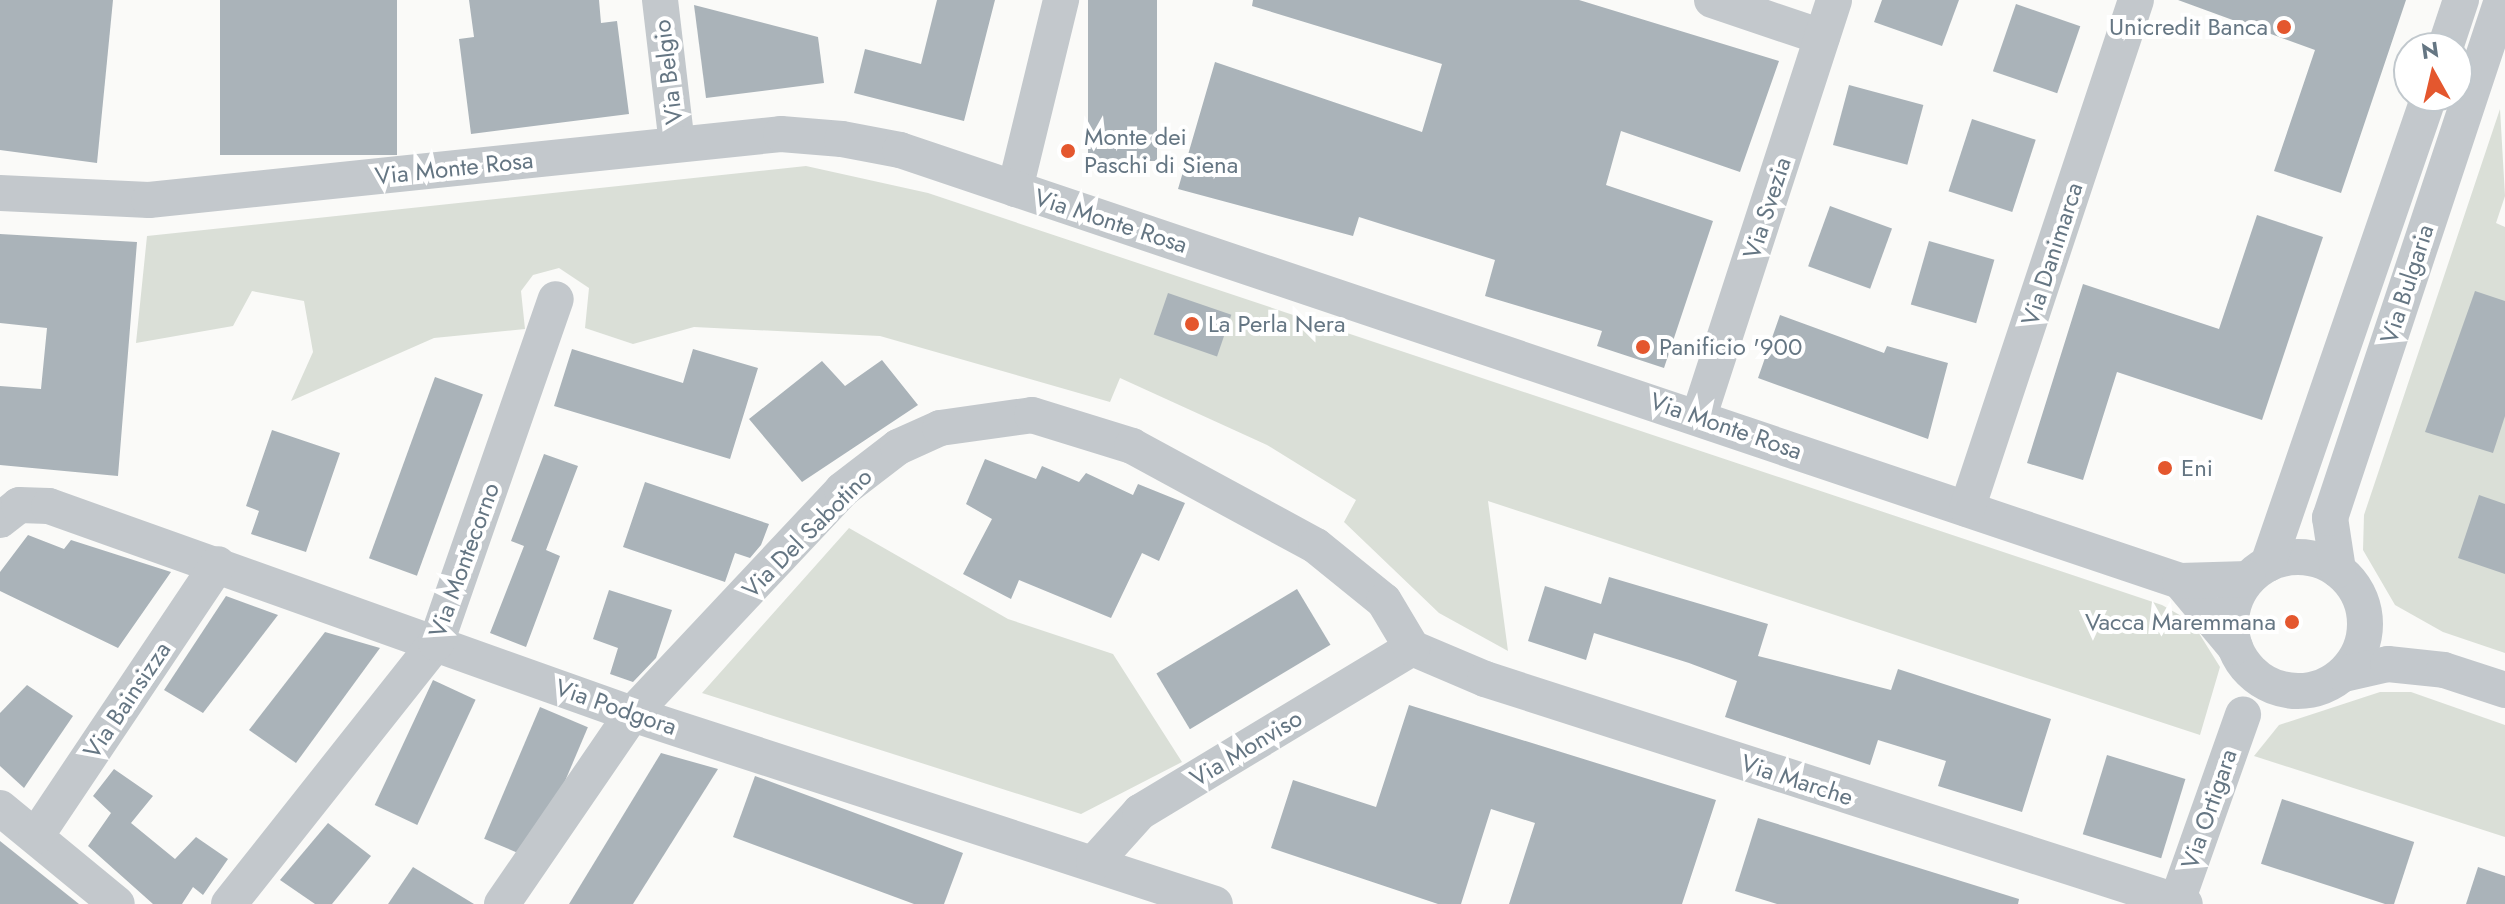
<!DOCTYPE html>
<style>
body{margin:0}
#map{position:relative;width:2505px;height:904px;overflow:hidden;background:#fafaf8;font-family:Jost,sans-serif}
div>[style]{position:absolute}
.green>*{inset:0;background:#dadfd7}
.building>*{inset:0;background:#aab3b9;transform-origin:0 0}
.street>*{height:36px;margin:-18px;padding:0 18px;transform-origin:18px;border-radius:18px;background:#c3c8cc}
.street>.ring{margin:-18px;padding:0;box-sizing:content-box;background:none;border:36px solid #c3c8cc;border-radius:50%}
.dots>*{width:22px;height:22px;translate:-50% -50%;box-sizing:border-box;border:4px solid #fff;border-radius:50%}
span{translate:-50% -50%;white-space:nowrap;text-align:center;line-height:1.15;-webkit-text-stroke:8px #fff;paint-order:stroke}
.poi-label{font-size:24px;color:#657683}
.right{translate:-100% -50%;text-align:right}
.left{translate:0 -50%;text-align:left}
.street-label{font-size:24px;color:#657683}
.north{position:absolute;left:2393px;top:32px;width:80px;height:80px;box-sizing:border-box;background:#fff;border:2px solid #c1c8cd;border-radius:50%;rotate:352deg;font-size:22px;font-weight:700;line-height:32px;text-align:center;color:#657683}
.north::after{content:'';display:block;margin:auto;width:28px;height:36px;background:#e4572e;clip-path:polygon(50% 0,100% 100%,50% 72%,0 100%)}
</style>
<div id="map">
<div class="green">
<div style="clip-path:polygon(2500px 109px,2505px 196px,2496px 223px,2505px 227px,2505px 653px,2443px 632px,2395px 605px,2363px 550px,2364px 515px)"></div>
<div style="clip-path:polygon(806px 166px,928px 193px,2162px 605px,2192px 622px,2220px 667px,2200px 735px,1488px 501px,1508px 651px,1439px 613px,1344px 522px,1356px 500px,1267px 445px,1120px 378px,1110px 402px,880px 336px,694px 327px,633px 344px,585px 328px,589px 288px,559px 268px,533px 275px,521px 291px,525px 329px,434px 338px,291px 401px,313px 352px,304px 301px,252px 291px,233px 326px,136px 343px,147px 236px)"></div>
<div style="clip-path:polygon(849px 528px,1008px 619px,1113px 654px,1182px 762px,1081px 814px,702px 693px)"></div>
<div style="clip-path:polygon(2380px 692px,2411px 692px,2505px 725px,2505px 837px,2254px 756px,2279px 725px)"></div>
</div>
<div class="building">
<div style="clip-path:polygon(0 0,113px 0,97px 163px,0 150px)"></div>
<div style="left:220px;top:0;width:177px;height:155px"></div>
<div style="clip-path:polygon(469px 0,599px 0,601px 23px,617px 21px,629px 114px,471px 134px,459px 39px,474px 37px)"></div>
<div style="clip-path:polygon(937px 0,995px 0,964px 121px,854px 93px,865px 49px,921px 64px)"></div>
<div style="left:1088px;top:0;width:69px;height:161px"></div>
<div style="clip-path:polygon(1253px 0,1579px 0,1779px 61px,1740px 172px,1621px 131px,1606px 185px,1713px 221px,1664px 368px,1597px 346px,1602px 331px,1485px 296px,1495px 260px,1359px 217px,1353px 236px,1178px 189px,1215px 62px,1422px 132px,1442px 64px,1252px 6px)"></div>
<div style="clip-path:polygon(1882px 0,1959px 0,1942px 46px,1874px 22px)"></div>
<div style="clip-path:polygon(2178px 0,2406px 0,2341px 193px,2274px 171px,2315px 50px)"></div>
<div style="left:2016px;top:4px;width:68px;height:71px;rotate:19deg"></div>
<div style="clip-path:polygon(694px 5px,818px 37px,824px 83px,706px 98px)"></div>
<div style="left:1849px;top:85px;width:77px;height:62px;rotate:15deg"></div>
<div style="left:1972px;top:119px;width:67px;height:76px;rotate:18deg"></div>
<div style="left:1830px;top:206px;width:66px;height:64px;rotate:20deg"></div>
<div style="clip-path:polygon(2257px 215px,2323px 237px,2262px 420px,2117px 372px,2083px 480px,2027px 463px,2083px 284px,2219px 329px)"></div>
<div style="clip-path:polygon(0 234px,137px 242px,118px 476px,0 465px,0 386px,41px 389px,47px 328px,0 323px)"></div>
<div style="left:1929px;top:241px;width:68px;height:66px;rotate:16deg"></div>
<div style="clip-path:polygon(2475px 291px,2505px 301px,2505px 416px,2493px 453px,2425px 432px)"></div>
<div style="left:1168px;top:293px;width:67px;height:44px;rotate:19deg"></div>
<div style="clip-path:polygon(1780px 315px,1884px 353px,1887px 346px,1948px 363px,1928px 439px,1758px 378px)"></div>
<div style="clip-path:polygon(572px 349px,683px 383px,693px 349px,758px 368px,730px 459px,554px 406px)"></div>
<div style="clip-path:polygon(882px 360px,918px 405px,802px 482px,749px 419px,822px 361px,845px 386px)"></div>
<div style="left:435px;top:377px;width:51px;height:193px;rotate:20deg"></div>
<div style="clip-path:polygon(272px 430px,340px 453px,306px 552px,251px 534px,259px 511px,246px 506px)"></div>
<div style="clip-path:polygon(544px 454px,578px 466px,546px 550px,560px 556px,526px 647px,490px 633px,524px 546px,511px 541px)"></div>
<div style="clip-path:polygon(985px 459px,1036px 479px,1042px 466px,1079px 482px,1086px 473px,1133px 495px,1138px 484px,1185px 503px,1159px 561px,1142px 553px,1111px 618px,1019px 580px,1011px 599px,963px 574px,992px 519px,966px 504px)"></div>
<div style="clip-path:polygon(645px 482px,769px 524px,761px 545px,750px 558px,735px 553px,725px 582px,623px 547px)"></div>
<div style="clip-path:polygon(2479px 495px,2505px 504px,2505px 574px,2458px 558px)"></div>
<div style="clip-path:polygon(28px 535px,64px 549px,71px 540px,171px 572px,118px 648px,0 591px,0 572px)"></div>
<div style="clip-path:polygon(1609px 577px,1768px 624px,1758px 656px,1891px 690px,1898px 669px,2051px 719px,2022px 812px,1938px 786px,1946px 761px,1878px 740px,1870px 765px,1725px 717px,1737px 681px,1689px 663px,1594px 633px,1586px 660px,1528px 641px,1545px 586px,1601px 604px)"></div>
<div style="left:1297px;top:589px;width:65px;height:164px;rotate:59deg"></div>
<div style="clip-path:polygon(609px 590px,672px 610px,656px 658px,633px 682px,610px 674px,618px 648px,593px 639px)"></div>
<div style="clip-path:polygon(226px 596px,278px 615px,203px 713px,164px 690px)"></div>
<div style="clip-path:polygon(325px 632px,380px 648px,296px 763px,249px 730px)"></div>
<div style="left:433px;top:680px;width:47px;height:138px;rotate:25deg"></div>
<div style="clip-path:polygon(27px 685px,73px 716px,24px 788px,0 766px,0 713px)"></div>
<div style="clip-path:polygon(1409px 705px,1716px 800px,1682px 904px,1509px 904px,1535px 823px,1491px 809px,1461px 904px,1438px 904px,1271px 848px,1293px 780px,1376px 807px)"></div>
<div style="left:540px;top:707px;width:52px;height:143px;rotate:23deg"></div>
<div style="clip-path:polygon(661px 753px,718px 769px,633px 904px,569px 904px)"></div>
<div style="left:2107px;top:755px;width:82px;height:83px;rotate:17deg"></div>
<div style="clip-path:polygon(114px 769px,153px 796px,131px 823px,175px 859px,196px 837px,228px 859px,203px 895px,193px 887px,182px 904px,153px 904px,88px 846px,111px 813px,93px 796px)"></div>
<div style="clip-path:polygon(755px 776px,963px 853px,944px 904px,914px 904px,733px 837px)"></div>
<div style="left:2282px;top:799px;width:139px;height:68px;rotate:18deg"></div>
<div style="clip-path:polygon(1758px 818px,2019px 899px,2018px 904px,1777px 904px,1735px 891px)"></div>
<div style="clip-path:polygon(328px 823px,371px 856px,332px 904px,315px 904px,280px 880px)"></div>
<div style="clip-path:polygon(0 841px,79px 904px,0 904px)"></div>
<div style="clip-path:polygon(413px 867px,474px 904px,388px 904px)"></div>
<div style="clip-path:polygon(2478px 867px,2505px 876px,2505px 904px,2466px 904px)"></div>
</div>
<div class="street">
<div style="left:660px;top:0;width:145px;rotate:83.3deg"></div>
<div style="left:1712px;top:0;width:116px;rotate:18.6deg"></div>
<div style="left:2445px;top:48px;width:51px;rotate:-71.6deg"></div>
<div style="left:1015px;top:189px;width:195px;rotate:-76.3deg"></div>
<div style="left:0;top:193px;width:149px;rotate:2.7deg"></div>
<div style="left:149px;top:200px;width:635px;rotate:-5.96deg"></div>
<div style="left:781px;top:134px;width:61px;rotate:4.7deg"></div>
<div style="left:842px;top:139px;width:59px;rotate:10.7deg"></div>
<div style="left:900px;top:150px;width:1351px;rotate:18.61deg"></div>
<div style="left:1699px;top:416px;width:437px;rotate:-72deg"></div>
<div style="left:1967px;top:509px;width:536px;rotate:-71.63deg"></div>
<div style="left:0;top:520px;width:24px;rotate:-38deg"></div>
<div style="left:19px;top:505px;width:30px;rotate:2deg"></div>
<div style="left:49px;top:506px;width:619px;rotate:19.64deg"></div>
<div style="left:632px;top:714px;width:613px;rotate:18.05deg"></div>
<div class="ring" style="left:2231px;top:557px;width:98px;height:98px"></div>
<div style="left:2268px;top:564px;width:495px;rotate:-71deg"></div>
<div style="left:2338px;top:570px;width:53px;rotate:-98.7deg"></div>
<div style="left:2330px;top:518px;width:546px;rotate:-71.63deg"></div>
<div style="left:2235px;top:647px;width:86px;rotate:-129.8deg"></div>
<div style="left:2180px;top:581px;width:68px;rotate:-1.7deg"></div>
<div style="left:1412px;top:648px;width:79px;rotate:23deg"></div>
<div style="left:1485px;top:679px;width:735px;rotate:17.82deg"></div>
<div style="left:2344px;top:674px;width:45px;rotate:-12.8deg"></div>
<div style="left:2388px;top:664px;width:56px;rotate:6.1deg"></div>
<div style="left:2444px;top:670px;width:64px;rotate:18.2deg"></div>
<div style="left:0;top:808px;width:151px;rotate:39.4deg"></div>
<div style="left:36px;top:836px;width:327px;rotate:-56.2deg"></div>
<div style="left:1094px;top:863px;width:69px;rotate:-48deg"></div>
<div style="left:1140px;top:812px;width:318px;rotate:-31.1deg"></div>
<div style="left:229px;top:904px;width:333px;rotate:-51.6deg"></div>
<div style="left:436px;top:643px;width:364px;rotate:-70.8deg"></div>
<div style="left:502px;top:904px;width:230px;rotate:-55.6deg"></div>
<div style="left:632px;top:714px;width:307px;rotate:-46.8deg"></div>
<div style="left:842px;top:490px;width:71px;rotate:-37.5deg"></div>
<div style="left:898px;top:447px;width:46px;rotate:-24.3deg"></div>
<div style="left:940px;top:428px;width:93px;rotate:-8deg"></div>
<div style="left:1032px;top:415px;width:105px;rotate:17.2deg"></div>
<div style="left:1132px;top:446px;width:209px;rotate:28.5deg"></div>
<div style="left:1316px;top:546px;width:87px;rotate:39deg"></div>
<div style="left:1384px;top:601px;width:55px;rotate:59.2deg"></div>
<div style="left:2176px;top:904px;width:201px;rotate:-70.5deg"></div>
</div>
<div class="dots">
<div style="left:2284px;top:27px;background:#e4572e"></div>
<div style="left:1068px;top:151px;background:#e4572e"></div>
<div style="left:1192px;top:324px;background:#e4572e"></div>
<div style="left:1643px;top:347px;background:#e4572e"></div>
<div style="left:2165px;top:468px;background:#e4572e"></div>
<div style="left:2292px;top:622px;background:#e4572e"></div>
</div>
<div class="poi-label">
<span class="right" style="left:2268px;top:27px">Unicredit Banca</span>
<span class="left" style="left:1084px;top:151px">Monte dei<br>Paschi di Siena</span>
<span class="left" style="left:1208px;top:324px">La Perla Nera</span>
<span class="left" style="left:1659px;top:347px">Panificio '900</span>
<span class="left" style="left:2181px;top:468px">Eni</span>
<span class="right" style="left:2276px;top:622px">Vacca Maremmana</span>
</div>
<div class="street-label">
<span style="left:668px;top:72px;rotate:-97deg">Via Belgio</span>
<span style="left:454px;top:168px;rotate:-6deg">Via Monte Rosa</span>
<span style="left:1767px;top:208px;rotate:-72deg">Via Svezia</span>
<span style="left:1111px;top:221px;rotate:18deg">Via Monte Rosa</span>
<span style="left:2052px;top:254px;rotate:-72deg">Via Danimarca</span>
<span style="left:2407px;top:284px;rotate:-72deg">Via Bulgaria</span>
<span style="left:1726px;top:426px;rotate:19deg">Via Monte Rosa</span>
<span style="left:807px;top:533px;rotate:-45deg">Via Del Sabotino</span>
<span style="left:464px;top:560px;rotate:-70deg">Via Montecorno</span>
<span style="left:127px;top:700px;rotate:-56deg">Via Bainsizza</span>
<span style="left:616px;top:707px;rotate:19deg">Via Podgora</span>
<span style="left:1246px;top:748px;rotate:-31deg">Via Monviso</span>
<span style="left:1797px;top:780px;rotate:18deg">Via Marche</span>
<span style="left:2209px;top:809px;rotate:-71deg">Via Ortigara</span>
</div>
<div class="north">N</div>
</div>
